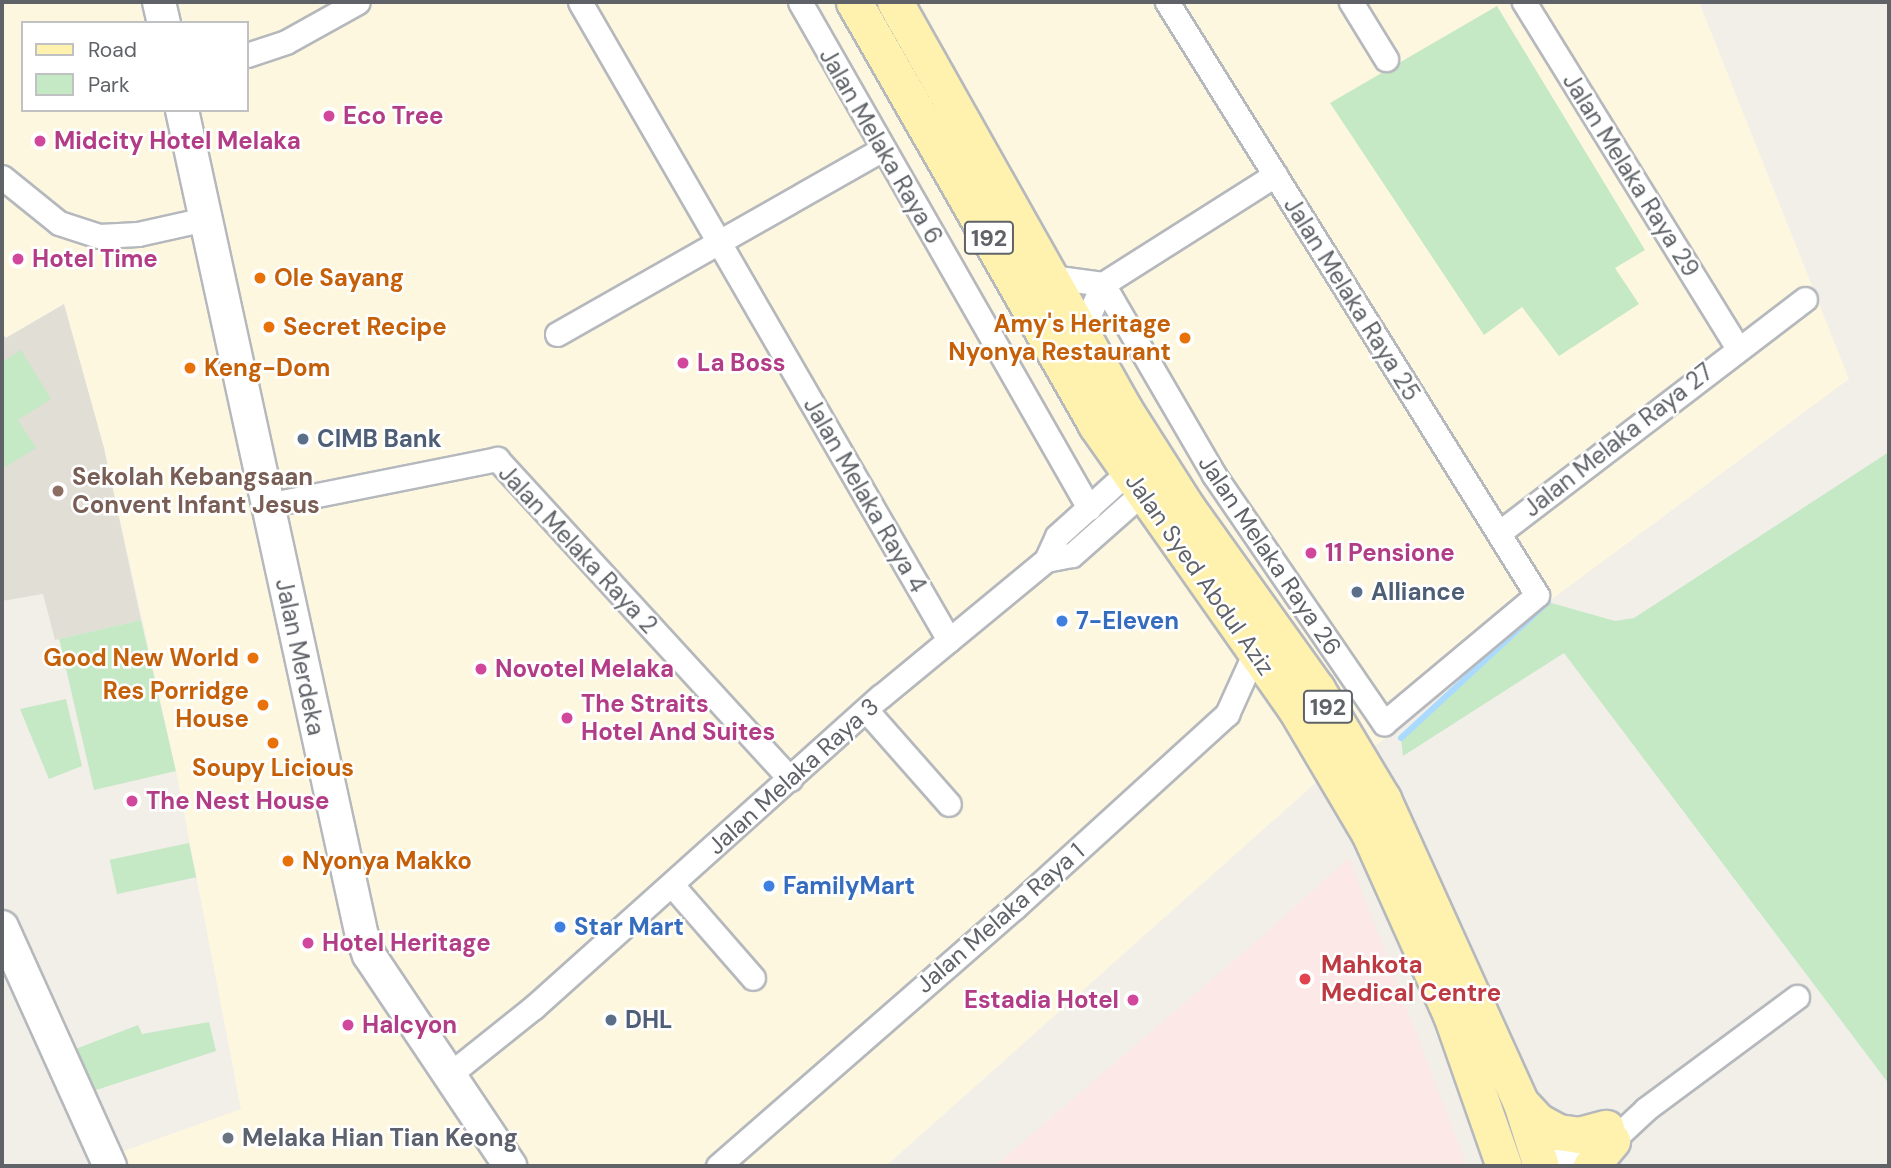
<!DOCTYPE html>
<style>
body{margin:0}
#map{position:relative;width:1891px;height:1168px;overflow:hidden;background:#f1efe8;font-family:"DM Sans",sans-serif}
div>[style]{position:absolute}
.commercial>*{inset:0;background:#fef7e0}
.education>*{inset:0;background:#e1ded6}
.medical>*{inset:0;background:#fce8e6}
.green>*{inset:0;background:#c5e8c5;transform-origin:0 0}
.stream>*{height:6px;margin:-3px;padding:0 3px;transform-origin:3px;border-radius:3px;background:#aadaff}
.roads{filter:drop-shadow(2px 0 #b5b8bc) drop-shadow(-2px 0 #b5b8bc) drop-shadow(0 2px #b5b8bc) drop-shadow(0 -2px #b5b8bc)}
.street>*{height:23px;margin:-11.5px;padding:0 11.5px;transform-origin:11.5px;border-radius:11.5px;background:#fff}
.secondary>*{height:32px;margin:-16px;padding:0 16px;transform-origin:16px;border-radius:16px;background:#fff}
.primary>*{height:35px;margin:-17.5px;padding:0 17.5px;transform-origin:17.5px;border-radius:17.5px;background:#fff2af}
.dots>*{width:19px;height:19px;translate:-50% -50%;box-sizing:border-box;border:4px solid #fff;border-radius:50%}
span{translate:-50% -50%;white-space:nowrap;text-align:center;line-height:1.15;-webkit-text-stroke:5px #fff;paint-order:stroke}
.shield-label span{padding:2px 5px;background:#fff;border:2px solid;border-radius:5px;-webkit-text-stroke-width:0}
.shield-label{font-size:23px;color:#5f6368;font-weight:700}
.hotel-label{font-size:24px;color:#b23c85;font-weight:700}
.left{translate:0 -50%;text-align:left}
.right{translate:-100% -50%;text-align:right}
.street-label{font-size:24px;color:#5f6368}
.food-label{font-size:24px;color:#c56008;font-weight:700}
.service-label{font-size:24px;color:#4e5e75;font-weight:700}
.education-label{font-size:24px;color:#785e54;font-weight:700}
.shop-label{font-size:24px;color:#366cbe;font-weight:700}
.health-label{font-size:24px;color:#be3a42;font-weight:700}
.worship-label{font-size:24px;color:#5b616d;font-weight:700}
.frame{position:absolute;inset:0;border:4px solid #5f6368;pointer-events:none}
.legend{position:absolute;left:21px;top:21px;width:228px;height:91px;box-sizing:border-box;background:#fff;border:2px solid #bfc1c3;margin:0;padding:9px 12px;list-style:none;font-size:21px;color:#5f6368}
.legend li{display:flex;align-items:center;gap:14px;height:35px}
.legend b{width:35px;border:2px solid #bfc1c3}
</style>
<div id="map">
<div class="commercial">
<div style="clip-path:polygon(evenodd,2px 2px,1699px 2px,1849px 379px,1548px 602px,1378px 744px,1322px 777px,886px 1166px,114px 1166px,110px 1156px,241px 1109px,176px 771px,104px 448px,64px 304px,5px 338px,2px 333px,2px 2px,23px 23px,247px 23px,247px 110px,23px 110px,23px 23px)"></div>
</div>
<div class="education">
<div style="clip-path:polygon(64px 304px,104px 448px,141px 620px,55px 640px,43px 594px,2px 601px,2px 333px,6px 338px)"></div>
</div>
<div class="medical">
<div style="clip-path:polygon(1349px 858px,1467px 1166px,995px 1166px,1259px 939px)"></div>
</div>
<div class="green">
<div style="clip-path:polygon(1497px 6px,1645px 250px,1615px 268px,1639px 304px,1559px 356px,1522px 307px,1484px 335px,1330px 103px)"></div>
<div style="clip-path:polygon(21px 350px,51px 399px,18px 420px,36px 448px,2px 469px,2px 362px)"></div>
<div style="clip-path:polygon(1889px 452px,1889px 1084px,1564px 653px,1403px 756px,1401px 738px,1548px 602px,1615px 621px,1634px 618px)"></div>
<div style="left:141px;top:620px;width:155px;height:84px;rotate:77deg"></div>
<div style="clip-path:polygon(66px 699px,82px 766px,49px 779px,20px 709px)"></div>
<div style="left:189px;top:843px;width:35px;height:81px;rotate:78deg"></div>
<div style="clip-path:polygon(209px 1022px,216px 1051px,93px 1091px,73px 1050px,138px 1025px,142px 1034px)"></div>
</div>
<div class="stream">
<div style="left:1401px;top:738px;width:200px;rotate:-42.8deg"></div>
</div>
<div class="roads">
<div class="street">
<div style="left:580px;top:2px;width:737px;rotate:59.96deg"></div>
<div style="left:800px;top:2px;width:583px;rotate:60.27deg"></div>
<div style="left:1351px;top:2px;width:67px;rotate:58.4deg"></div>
<div style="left:1524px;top:2px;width:407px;rotate:58.3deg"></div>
<div style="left:247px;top:55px;width:41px;rotate:-18.4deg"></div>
<div style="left:286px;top:42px;width:82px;rotate:-29.1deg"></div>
<div style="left:2px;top:177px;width:73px;rotate:38.9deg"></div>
<div style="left:59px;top:223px;width:42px;rotate:18deg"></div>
<div style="left:99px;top:236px;width:39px;rotate:-3deg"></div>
<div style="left:138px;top:234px;width:69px;rotate:-12.6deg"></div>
<div style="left:1051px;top:277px;width:52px;rotate:7.7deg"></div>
<div style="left:1103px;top:284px;width:204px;rotate:-32.4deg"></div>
<div style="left:1103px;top:284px;width:221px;rotate:59.8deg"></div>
<div style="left:1214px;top:475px;width:301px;rotate:55.6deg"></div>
<div style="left:1384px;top:723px;width:199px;rotate:-39.9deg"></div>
<div style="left:1537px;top:595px;width:699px;rotate:-121.96deg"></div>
<div style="left:557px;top:334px;width:374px;rotate:-29.6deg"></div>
<div style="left:1085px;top:339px;width:24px;rotate:-81deg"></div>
<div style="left:1089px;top:315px;width:34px;rotate:-66deg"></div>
<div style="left:267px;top:505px;width:235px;rotate:-11.3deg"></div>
<div style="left:497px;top:459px;width:434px;rotate:47.5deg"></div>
<div style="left:1499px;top:533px;width:385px;rotate:-37.4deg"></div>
<div style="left:1046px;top:560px;width:26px;rotate:-11deg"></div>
<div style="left:1072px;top:555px;width:94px;rotate:-41.5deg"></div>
<div style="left:866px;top:710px;width:125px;rotate:48.6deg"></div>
<div style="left:672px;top:885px;width:123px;rotate:48.9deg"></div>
<div style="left:450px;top:1074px;width:107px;rotate:-38.6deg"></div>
<div style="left:534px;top:1007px;width:465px;rotate:-41.9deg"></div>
<div style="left:880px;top:697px;width:215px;rotate:-39.5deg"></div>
<div style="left:1046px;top:560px;width:26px;rotate:-65deg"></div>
<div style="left:1057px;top:536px;width:96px;rotate:-42deg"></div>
<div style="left:1601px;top:1151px;width:62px;rotate:-43deg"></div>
<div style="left:1646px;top:1109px;width:188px;rotate:-36.6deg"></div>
<div style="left:718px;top:1166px;width:394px;rotate:-41.1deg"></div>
<div style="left:1015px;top:907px;width:287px;rotate:-42.3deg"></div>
<div style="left:1227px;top:714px;width:70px;rotate:-65.6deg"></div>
<div style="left:1548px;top:1166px;width:59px;rotate:-33.1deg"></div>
</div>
<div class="secondary">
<div style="left:159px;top:2px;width:22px;rotate:77deg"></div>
<div style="left:182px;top:110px;width:845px;rotate:77.71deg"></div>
<div style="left:362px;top:936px;width:20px;rotate:70deg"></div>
<div style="left:369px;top:955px;width:254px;rotate:56.2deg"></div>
<div style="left:2px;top:927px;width:262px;rotate:65.7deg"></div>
</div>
<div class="primary">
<div style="left:854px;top:2px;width:487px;rotate:60.2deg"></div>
<div style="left:1096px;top:425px;width:346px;rotate:54.9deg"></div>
<div style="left:1295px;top:708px;width:147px;rotate:59.4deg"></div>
<div style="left:1370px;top:835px;width:197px;rotate:65.8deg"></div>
<div style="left:1451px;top:1015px;width:160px;rotate:70.7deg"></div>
<div style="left:895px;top:2px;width:465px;rotate:60.6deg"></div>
<div style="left:1123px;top:407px;width:117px;rotate:57.5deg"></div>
<div style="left:1186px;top:506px;width:225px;rotate:54.4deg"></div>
<div style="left:1317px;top:689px;width:128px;rotate:59deg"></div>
<div style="left:1383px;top:799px;width:334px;rotate:65.6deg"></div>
<div style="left:1521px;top:1103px;width:66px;rotate:72.4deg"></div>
<div style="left:1521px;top:1103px;width:25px;rotate:47deg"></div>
<div style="left:1538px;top:1121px;width:23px;rotate:29deg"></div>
<div style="left:1558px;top:1132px;width:21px;rotate:8deg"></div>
<div style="left:1579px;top:1135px;width:28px;rotate:-15deg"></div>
<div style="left:1591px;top:1166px;width:33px;rotate:-50deg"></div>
</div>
</div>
<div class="dots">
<div style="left:329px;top:116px;background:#d1479c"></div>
<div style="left:40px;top:141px;background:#d1479c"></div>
<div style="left:18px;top:259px;background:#d1479c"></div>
<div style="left:260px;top:278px;background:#e8710a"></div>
<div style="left:269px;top:327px;background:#e8710a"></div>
<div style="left:1185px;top:338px;background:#e8710a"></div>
<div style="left:683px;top:363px;background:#d1479c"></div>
<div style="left:190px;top:368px;background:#e8710a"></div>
<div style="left:303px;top:439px;background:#5c6f8a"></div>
<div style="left:58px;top:491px;background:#8d6e63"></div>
<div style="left:1311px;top:553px;background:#d1479c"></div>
<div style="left:1357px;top:592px;background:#5c6f8a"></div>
<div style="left:1062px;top:621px;background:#3f7fe0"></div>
<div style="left:253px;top:658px;background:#e8710a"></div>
<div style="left:481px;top:669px;background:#d1479c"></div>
<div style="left:263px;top:705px;background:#e8710a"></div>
<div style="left:567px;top:718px;background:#d1479c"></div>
<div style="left:273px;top:743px;background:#e8710a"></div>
<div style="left:132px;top:801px;background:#d1479c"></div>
<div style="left:288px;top:861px;background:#e8710a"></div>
<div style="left:769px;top:886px;background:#3f7fe0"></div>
<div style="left:560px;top:927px;background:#3f7fe0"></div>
<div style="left:308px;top:943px;background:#d1479c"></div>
<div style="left:1305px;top:979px;background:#e0444e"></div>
<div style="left:1133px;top:1000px;background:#d1479c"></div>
<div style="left:611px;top:1020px;background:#5c6f8a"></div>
<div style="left:348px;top:1025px;background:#d1479c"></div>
<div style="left:228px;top:1138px;background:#6b7280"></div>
</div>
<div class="shield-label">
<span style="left:989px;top:238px">192</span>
<span style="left:1328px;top:707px">192</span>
</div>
<div class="hotel-label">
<span class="left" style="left:343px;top:116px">Eco Tree</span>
<span class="left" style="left:54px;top:141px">Midcity Hotel Melaka</span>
<span class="left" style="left:32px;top:259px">Hotel Time</span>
<span class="left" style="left:697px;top:363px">La Boss</span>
<span class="left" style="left:1325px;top:553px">11 Pensione</span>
<span class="left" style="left:495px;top:669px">Novotel Melaka</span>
<span class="left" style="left:581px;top:718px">The Straits<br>Hotel And Suites</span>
<span class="left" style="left:146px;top:801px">The Nest House</span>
<span class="left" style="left:322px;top:943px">Hotel Heritage</span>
<span class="right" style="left:1119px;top:1000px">Estadia Hotel</span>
<span class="left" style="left:362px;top:1025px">Halcyon</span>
</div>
<div class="street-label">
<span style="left:881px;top:146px;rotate:60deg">Jalan Melaka Raya 6</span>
<span style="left:1631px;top:175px;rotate:58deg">Jalan Melaka Raya 29</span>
<span style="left:1352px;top:299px;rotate:58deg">Jalan Melaka Raya 25</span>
<span style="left:1618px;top:440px;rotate:-38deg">Jalan Melaka Raya 27</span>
<span style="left:865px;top:495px;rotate:60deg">Jalan Melaka Raya 4</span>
<span style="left:578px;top:549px;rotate:47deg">Jalan Melaka Raya 2</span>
<span style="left:1270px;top:555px;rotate:56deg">Jalan Melaka Raya 26</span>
<span style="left:1200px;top:574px;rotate:55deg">Jalan Syed Abdul Aziz</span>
<span style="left:300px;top:657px;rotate:78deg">Jalan Merdeka</span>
<span style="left:793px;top:776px;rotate:-42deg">Jalan Melaka Raya 3</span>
<span style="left:1000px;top:918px;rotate:-41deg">Jalan Melaka Raya 1</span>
</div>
<div class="food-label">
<span class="left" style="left:274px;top:278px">Ole Sayang</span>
<span class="right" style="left:1171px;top:338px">Amy's Heritage<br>Nyonya Restaurant</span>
<span class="left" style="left:283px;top:327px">Secret Recipe</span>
<span class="left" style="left:204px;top:368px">Keng-Dom</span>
<span class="right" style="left:239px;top:658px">Good New World</span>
<span class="right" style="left:249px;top:705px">Res Porridge<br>House</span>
<span style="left:273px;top:768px">Soupy Licious</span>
<span class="left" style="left:302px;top:861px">Nyonya Makko</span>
</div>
<div class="service-label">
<span class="left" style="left:317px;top:439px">CIMB Bank</span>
<span class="left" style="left:1371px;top:592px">Alliance</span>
<span class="left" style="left:625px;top:1020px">DHL</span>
</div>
<div class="education-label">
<span class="left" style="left:72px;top:491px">Sekolah Kebangsaan<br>Convent Infant Jesus</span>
</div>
<div class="shop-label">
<span class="left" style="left:1076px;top:621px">7-Eleven</span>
<span class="left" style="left:783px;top:886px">FamilyMart</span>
<span class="left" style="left:574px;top:927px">Star Mart</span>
</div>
<div class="health-label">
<span class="left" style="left:1321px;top:979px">Mahkota<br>Medical Centre</span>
</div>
<div class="worship-label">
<span class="left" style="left:242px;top:1138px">Melaka Hian Tian Keong</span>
</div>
<div class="frame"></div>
<ul class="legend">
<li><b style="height:9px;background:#fff2af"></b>Road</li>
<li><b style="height:19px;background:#c5e8c5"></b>Park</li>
</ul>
</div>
